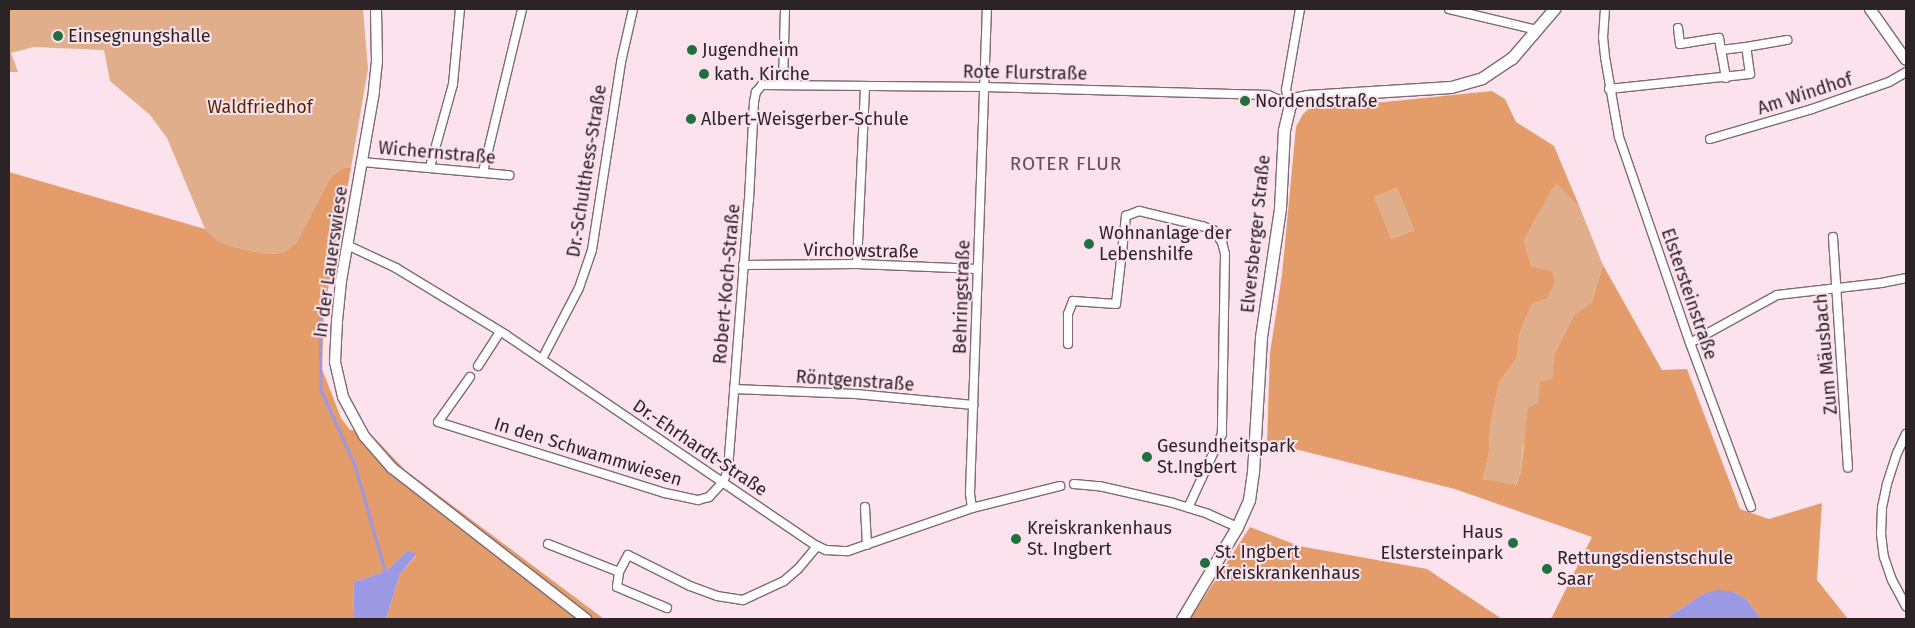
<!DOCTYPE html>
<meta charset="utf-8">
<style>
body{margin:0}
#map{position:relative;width:1915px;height:628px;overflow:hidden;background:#fbe2ed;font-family:"Fira Sans",sans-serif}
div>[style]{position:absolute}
.green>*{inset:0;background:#e1ae8b;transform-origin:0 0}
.forest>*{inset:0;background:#e49c6a}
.water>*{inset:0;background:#9b99e4}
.stream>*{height:2.5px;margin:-1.25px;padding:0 1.25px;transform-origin:1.25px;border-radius:1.25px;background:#9b99e4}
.roads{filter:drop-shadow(1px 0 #7f6a73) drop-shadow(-1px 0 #7f6a73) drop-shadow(0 1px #7f6a73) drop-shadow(0 -1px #7f6a73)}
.minor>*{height:8px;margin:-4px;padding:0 4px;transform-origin:4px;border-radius:4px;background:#fff}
.tertiary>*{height:10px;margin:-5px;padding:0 5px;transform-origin:5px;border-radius:5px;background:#fff}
.secondary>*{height:11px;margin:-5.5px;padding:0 5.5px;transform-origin:5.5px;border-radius:5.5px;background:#fff}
.dots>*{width:14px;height:14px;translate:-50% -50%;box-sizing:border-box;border:2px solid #fbe2ed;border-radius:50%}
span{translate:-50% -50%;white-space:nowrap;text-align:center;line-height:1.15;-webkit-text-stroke:4px #fbe2ed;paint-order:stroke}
.poi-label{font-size:18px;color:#2c2327}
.left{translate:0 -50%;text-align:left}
.right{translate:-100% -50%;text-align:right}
.street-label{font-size:18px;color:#2c2327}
.park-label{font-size:18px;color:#552700}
.neighbourhood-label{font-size:19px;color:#634e58;letter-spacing:1px}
.frame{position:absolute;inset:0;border:10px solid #2c2327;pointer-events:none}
</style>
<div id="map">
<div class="green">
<div style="clip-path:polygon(9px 9px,363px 9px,368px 69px,351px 168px,343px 168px,330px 178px,296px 243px,282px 253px,267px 254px,234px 247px,216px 241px,205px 229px,167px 138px,150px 115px,110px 81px,104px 50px,34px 47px,11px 53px,18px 72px,9px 72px)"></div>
<div style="clip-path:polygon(1556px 183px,1580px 208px,1603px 265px,1592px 302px,1574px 315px,1554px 355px,1552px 380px,1538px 403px,1523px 447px,1521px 471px,1515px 486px,1483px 479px,1489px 453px,1490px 428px,1499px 382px,1517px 358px,1520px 332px,1532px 304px,1546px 299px,1552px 271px,1531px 266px,1524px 240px)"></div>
<div style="left:1397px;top:188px;width:45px;height:25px;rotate:68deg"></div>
</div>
<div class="forest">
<div style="clip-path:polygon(evenodd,1492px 91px,1505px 99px,1516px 122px,1554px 146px,1580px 208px,1556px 183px,1524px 240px,1531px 266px,1552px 271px,1554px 284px,1546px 299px,1532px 304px,1520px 332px,1517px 358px,1499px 382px,1490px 428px,1489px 453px,1483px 479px,1516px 485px,1521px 471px,1528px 408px,1538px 403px,1540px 382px,1552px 379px,1554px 355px,1574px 315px,1592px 302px,1603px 265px,1662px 370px,1687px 369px,1740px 509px,1769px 519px,1822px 503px,1817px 580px,1848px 619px,1761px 619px,1746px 599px,1734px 592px,1703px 594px,1665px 619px,1551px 619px,1592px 537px,1455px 489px,1267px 442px,1270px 353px,1282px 275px,1296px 127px,1303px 114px,1312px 106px,1385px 102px,1492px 91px,1397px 188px,1414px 230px,1391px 239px,1374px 197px,1397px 188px)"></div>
<div style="clip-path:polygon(343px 168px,351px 168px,324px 311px,322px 369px,341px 418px,350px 430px,368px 431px,405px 470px,604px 619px,386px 619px,400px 574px,416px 556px,408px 550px,386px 571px,354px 582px,353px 619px,9px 619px,9px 172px,205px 229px,217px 241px,234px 247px,267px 254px,282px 253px,296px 243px,330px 178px)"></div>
<div style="clip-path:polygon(1250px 527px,1299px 546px,1427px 569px,1502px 619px,1190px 619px)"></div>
</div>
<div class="water">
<div style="clip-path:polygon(408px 550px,416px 555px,400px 574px,386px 619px,353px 619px,354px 582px,386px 571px)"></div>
<div style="clip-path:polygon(1717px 590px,1734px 592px,1746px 599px,1761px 619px,1665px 619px,1703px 594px)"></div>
</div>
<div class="stream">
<div style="left:320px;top:318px;width:72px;rotate:89.2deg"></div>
<div style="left:321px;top:390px;width:82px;rotate:65.6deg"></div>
<div style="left:355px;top:465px;width:113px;rotate:74.1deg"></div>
</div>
<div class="roads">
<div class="minor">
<div style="left:1449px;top:9px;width:90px;rotate:13.4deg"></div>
<div style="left:1605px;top:9px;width:28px;rotate:94deg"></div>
<div style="left:1603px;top:37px;width:20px;rotate:84deg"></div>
<div style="left:1605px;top:57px;width:81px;rotate:80.1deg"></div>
<div style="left:1619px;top:137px;width:218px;rotate:71deg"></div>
<div style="left:1690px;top:343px;width:175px;rotate:69.6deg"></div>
<div style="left:1678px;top:28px;width:16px;rotate:83deg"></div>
<div style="left:1680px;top:44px;width:39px;rotate:-9deg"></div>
<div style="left:1719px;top:38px;width:12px;rotate:81deg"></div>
<div style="left:1726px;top:78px;width:28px;rotate:-100deg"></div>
<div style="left:1721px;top:50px;width:25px;rotate:-7deg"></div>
<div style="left:783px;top:85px;width:76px;rotate:-88.5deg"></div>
<div style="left:1609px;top:89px;width:142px;rotate:-6.1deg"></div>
<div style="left:1750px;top:74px;width:27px;rotate:-98deg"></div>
<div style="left:1746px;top:47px;width:42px;rotate:-9.7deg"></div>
<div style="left:1290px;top:105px;width:16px;rotate:-105deg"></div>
<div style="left:1286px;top:90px;width:82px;rotate:-80.2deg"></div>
<div style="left:1710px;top:139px;width:106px;rotate:-16.4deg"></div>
<div style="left:1812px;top:109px;width:82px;rotate:-19.3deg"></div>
<div style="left:1889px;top:82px;width:20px;rotate:-30deg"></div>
<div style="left:362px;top:162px;width:148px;rotate:5.1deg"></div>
<div style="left:430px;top:167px;width:86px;rotate:-74.5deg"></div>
<div style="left:453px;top:84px;width:75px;rotate:-84.7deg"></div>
<div style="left:483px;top:172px;width:168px;rotate:-76.5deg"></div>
<div style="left:1833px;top:237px;width:231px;rotate:86.3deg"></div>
<div style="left:347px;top:245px;width:54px;rotate:25.1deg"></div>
<div style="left:396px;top:268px;width:129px;rotate:31.3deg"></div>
<div style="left:506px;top:335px;width:376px;rotate:34.2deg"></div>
<div style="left:817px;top:546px;width:10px;rotate:24deg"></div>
<div style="left:826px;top:550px;width:22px;rotate:3deg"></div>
<div style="left:848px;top:551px;width:131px;rotate:-19.1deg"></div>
<div style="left:972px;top:508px;width:91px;rotate:-14deg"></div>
<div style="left:857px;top:264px;width:178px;rotate:-87.4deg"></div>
<div style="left:743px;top:265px;width:114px;rotate:-0.5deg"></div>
<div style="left:857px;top:264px;width:121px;rotate:2.4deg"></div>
<div style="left:1690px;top:343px;width:99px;rotate:-28.9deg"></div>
<div style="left:1777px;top:295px;width:105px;rotate:-6.6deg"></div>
<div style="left:1881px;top:283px;width:25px;rotate:-11deg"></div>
<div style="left:1068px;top:344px;width:30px;rotate:-90deg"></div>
<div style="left:1068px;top:314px;width:14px;rotate:-69deg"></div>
<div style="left:1073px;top:301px;width:43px;rotate:4deg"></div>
<div style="left:1116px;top:304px;width:89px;rotate:-83.5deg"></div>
<div style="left:1126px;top:216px;width:14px;rotate:-21deg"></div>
<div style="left:1139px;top:211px;width:65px;rotate:13.4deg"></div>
<div style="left:1202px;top:226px;width:12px;rotate:20deg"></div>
<div style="left:1213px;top:230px;width:15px;rotate:53deg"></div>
<div style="left:1222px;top:242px;width:12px;rotate:76deg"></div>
<div style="left:1225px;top:254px;width:180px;rotate:91deg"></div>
<div style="left:1222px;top:434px;width:81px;rotate:114.7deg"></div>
<div style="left:542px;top:359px;width:80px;rotate:-62.5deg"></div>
<div style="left:579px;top:288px;width:40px;rotate:-71.1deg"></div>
<div style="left:592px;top:250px;width:190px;rotate:-81.2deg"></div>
<div style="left:621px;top:62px;width:54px;rotate:-77.2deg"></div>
<div style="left:478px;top:366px;width:40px;rotate:-57.1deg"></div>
<div style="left:470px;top:377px;width:55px;rotate:125.4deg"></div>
<div style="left:438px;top:422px;width:238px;rotate:17.4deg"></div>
<div style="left:665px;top:493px;width:34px;rotate:12deg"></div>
<div style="left:698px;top:500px;width:11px;rotate:-15deg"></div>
<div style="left:709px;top:497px;width:21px;rotate:-47deg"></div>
<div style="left:723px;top:482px;width:13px;rotate:-67deg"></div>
<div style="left:728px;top:470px;width:271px;rotate:-85.6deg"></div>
<div style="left:749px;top:200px;width:98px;rotate:-87.1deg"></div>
<div style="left:754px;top:102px;width:10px;rotate:-79deg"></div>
<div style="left:756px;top:92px;width:9px;rotate:-49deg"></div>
<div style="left:762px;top:85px;width:222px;rotate:0.5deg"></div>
<div style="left:984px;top:87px;width:284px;rotate:1.6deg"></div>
<div style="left:1268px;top:95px;width:24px;rotate:24deg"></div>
<div style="left:734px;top:389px;width:122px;rotate:2.3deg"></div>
<div style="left:856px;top:394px;width:118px;rotate:5.4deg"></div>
<div style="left:1906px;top:434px;width:21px;rotate:115deg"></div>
<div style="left:1897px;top:453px;width:33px;rotate:108deg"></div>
<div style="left:1887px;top:484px;width:24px;rotate:102deg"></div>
<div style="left:1882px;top:507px;width:27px;rotate:92deg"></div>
<div style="left:1881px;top:534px;width:23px;rotate:83deg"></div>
<div style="left:1884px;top:557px;width:24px;rotate:71deg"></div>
<div style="left:1892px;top:580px;width:30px;rotate:62deg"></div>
<div style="left:1074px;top:484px;width:25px;rotate:5deg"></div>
<div style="left:1099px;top:486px;width:76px;rotate:12.9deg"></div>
<div style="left:1173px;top:503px;width:37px;rotate:17deg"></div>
<div style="left:1208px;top:514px;width:32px;rotate:24deg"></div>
<div style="left:865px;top:507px;width:38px;rotate:87deg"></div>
<div style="left:972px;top:508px;width:15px;rotate:-98deg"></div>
<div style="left:970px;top:493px;width:484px;rotate:-88deg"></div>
<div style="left:548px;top:544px;width:76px;rotate:21.5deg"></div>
<div style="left:667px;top:608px;width:54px;rotate:-157.2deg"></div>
<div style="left:617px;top:587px;width:15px;rotate:-82deg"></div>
<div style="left:619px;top:572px;width:19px;rotate:-62deg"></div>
<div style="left:628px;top:555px;width:69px;rotate:26.6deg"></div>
<div style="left:690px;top:586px;width:29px;rotate:20deg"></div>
<div style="left:717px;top:596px;width:26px;rotate:9deg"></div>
<div style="left:743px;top:600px;width:45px;rotate:-24.9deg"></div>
<div style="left:784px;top:581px;width:18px;rotate:-41deg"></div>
<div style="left:798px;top:569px;width:30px;rotate:-50deg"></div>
</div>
<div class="tertiary">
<div style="left:376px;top:9px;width:52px;rotate:88.9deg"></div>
<div style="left:377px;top:61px;width:31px;rotate:96deg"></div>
<div style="left:374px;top:92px;width:192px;rotate:99.9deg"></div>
<div style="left:341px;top:281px;width:40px;rotate:95.7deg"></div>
<div style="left:337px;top:321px;width:41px;rotate:92.8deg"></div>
<div style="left:335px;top:362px;width:36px;rotate:77deg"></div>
<div style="left:343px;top:397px;width:44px;rotate:61.7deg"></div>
<div style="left:364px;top:436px;width:43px;rotate:48.8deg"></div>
<div style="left:392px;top:468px;width:246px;rotate:37.9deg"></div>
<div style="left:1870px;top:9px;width:62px;rotate:54.8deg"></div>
</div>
<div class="secondary">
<div style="left:1182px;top:619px;width:107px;rotate:-59.1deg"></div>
<div style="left:1237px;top:527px;width:30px;rotate:-66deg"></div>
<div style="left:1249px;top:500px;width:28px;rotate:-82deg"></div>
<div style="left:1253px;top:472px;width:135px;rotate:-86.6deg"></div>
<div style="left:1261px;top:337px;width:130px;rotate:-81.6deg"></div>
<div style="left:1280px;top:208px;width:78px;rotate:-87.1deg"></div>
<div style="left:1284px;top:130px;width:26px;rotate:-77deg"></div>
<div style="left:1290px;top:105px;width:10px;rotate:-45deg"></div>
<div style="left:1297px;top:98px;width:10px;rotate:-11deg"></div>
<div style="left:1307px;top:96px;width:144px;rotate:-3.6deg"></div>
<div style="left:1451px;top:87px;width:32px;rotate:-16deg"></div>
<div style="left:1482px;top:78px;width:36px;rotate:-34deg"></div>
<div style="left:1512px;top:58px;width:65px;rotate:-49.4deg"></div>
</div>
</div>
<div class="dots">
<div style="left:58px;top:36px;background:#1f6f3f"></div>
<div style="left:692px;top:50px;background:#1f6f3f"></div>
<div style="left:704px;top:74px;background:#1f6f3f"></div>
<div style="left:1245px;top:101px;background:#1f6f3f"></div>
<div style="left:691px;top:119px;background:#1f6f3f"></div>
<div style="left:1089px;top:244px;background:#1f6f3f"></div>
<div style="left:1147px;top:457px;background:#1f6f3f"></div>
<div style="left:1016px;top:539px;background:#1f6f3f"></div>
<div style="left:1513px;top:543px;background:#1f6f3f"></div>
<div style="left:1205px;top:563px;background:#1f6f3f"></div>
<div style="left:1547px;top:569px;background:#1f6f3f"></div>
</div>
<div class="poi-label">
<span class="left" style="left:68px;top:36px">Einsegnungshalle</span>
<span class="left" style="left:702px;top:50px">Jugendheim</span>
<span class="left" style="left:714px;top:74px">kath. Kirche</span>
<span class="left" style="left:1255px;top:101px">Nordendstraße</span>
<span class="left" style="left:701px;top:119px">Albert-Weisgerber-Schule</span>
<span class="left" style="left:1099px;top:244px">Wohnanlage der<br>Lebenshilfe</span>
<span class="left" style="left:1157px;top:457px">Gesundheitspark<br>St.Ingbert</span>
<span class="left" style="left:1027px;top:539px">Kreiskrankenhaus<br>St. Ingbert</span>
<span class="right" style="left:1503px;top:543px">Haus<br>Elstersteinpark</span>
<span class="left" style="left:1215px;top:563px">St. Ingbert<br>Kreiskrankenhaus</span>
<span class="left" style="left:1557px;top:569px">Rettungsdienstschule<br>Saar</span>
</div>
<div class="street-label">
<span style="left:1025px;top:73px;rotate:1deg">Rote Flurstraße</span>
<span style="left:1805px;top:94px;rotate:-18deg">Am Windhof</span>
<span style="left:437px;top:153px;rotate:5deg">Wichernstraße</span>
<span style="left:587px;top:171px;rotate:-81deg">Dr.-Schulthess-Straße</span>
<span style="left:1256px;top:234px;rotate:-84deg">Elversberger Straße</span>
<span style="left:861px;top:251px;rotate:1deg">Virchowstraße</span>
<span style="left:331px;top:262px;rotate:-82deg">In der Lauerswiese</span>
<span style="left:727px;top:284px;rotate:-85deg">Robert-Koch-Straße</span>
<span style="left:1689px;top:294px;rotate:71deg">Elstersteinstraße</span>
<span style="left:962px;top:297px;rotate:-88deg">Behringstraße</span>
<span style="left:1826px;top:354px;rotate:-95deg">Zum Mäusbach</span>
<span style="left:855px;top:381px;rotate:4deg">Röntgenstraße</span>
<span style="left:700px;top:448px;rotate:34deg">Dr.-Ehrhardt-Straße</span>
<span style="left:588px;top:452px;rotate:17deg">In den Schwammwiesen</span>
</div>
<div class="park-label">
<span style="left:260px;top:107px">Waldfriedhof</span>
</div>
<div class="neighbourhood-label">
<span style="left:1066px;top:164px">ROTER FLUR</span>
</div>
<div class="frame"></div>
</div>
